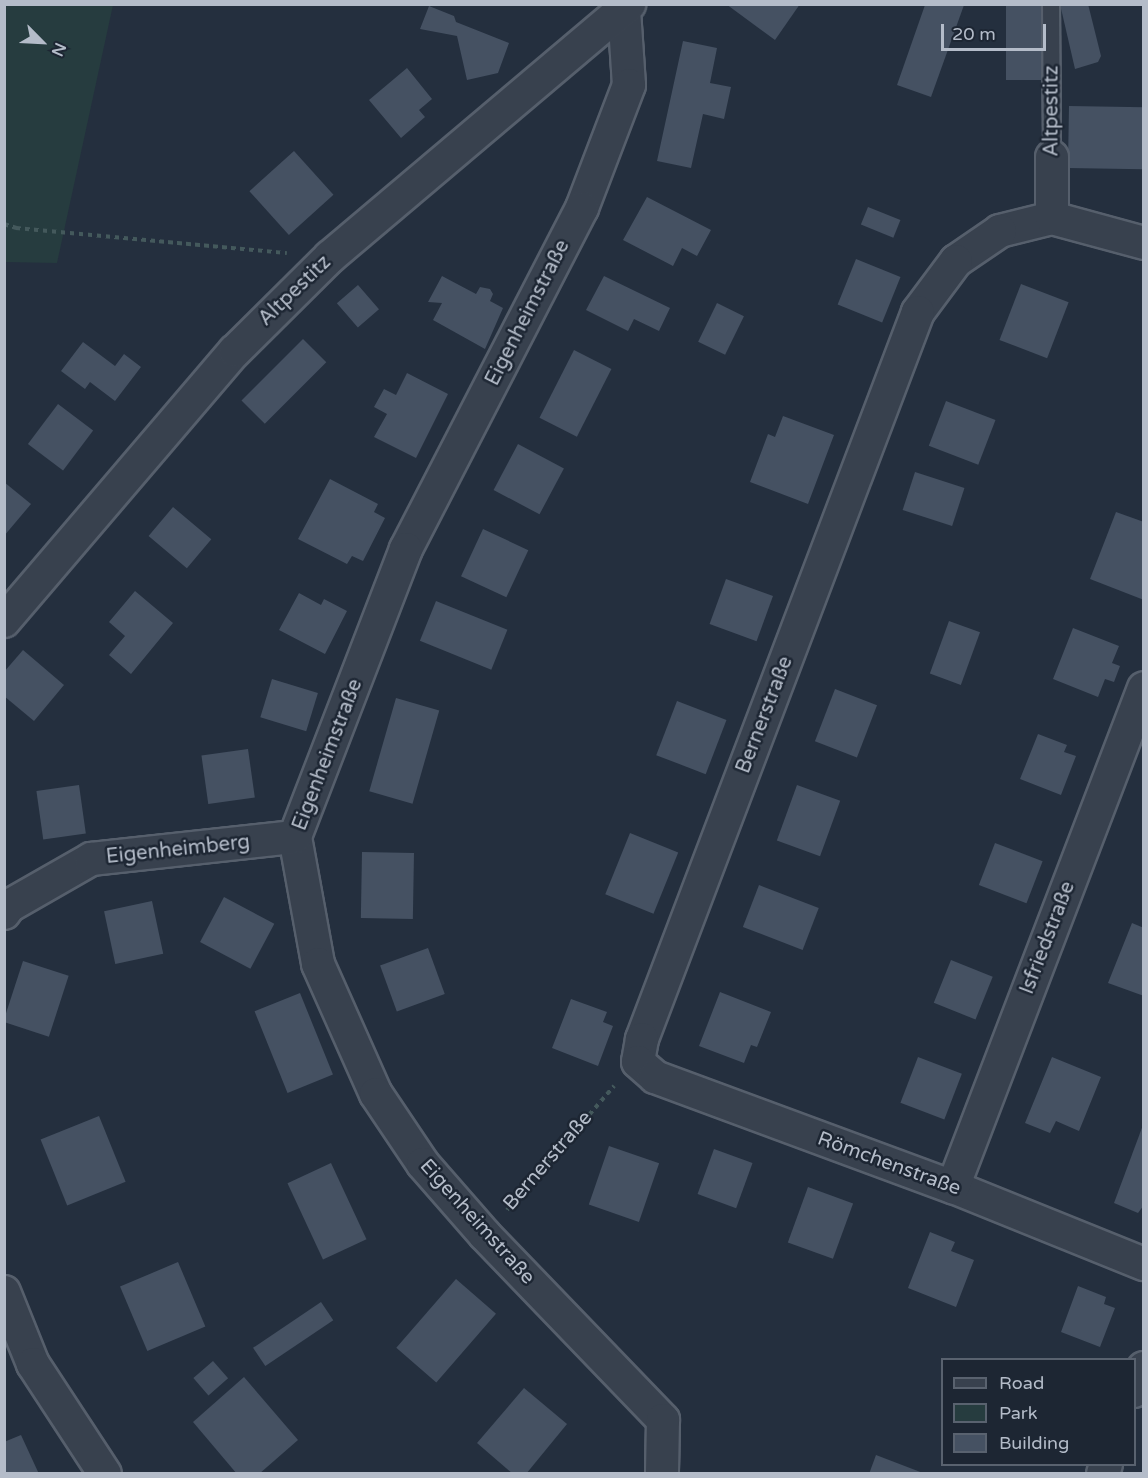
<!DOCTYPE html>
<meta charset="utf-8">
<style>
body{margin:0}
#map{position:relative;width:1148px;height:1478px;overflow:hidden;background:#242f3e;font-family:"Varela Round",sans-serif}
div>[style]{position:absolute}
.green>*{inset:0;background:#263c3f}
.building>*{inset:0;background:#455162;transform-origin:0 0}
.path>*{height:4px;margin-top:-2px;transform-origin:0;background:repeating-linear-gradient(90deg,#44595c 0 4.5px,transparent 0 9px)}
.roads{filter:drop-shadow(2px 0 #565f6c) drop-shadow(-2px 0 #565f6c) drop-shadow(0 2px #565f6c) drop-shadow(0 -2px #565f6c)}
.service>*{height:16px;margin:-8px;padding:0 8px;transform-origin:8px;border-radius:8px;background:#38414e}
.minor>*{height:32px;margin:-16px;padding:0 16px;transform-origin:16px;border-radius:16px;background:#38414e}
span{translate:-50% -50%;white-space:nowrap;text-align:center;line-height:1.15;-webkit-text-stroke:5px #1d2633;paint-order:stroke}
.street-label{font-size:20px;color:#b4bcc9}
.frame{position:absolute;inset:0;border:6px solid #b4bcc9;pointer-events:none}
.legend{position:absolute;left:941px;top:1358px;width:195px;height:108px;box-sizing:border-box;background:#1d2633;border:2px solid #59626f;margin:0;padding:8px 10px;list-style:none;font-size:18px;color:#b4bcc9}
.legend li{display:flex;align-items:center;gap:12px;height:30px}
.legend b{width:30px;border:2px solid #59626f}
.north{position:absolute;left:12px;top:12px;width:60px;height:60px;-webkit-text-stroke:4px #1d2633;paint-order:stroke;rotate:114deg;font-size:16px;font-weight:700;line-height:24px;text-align:center;color:#b4bcc9}
.north::after{content:'';display:block;margin:auto;width:21px;height:27px;background:#b4bcc9;clip-path:polygon(50% 0,100% 100%,50% 72%,0 100%)}
.scale{position:absolute;left:941px;top:24px;width:105px;height:27px;box-sizing:border-box;border:3px solid #b4bcc9;border-top:0;padding-left:8px;font-size:18px;line-height:21px;white-space:nowrap;color:#b4bcc9;-webkit-text-stroke:4px #1d2633;paint-order:stroke}
</style>
<div id="map">
<div class="green">
<div style="clip-path:polygon(5px 4px,113px 5px,57px 263px,5px 262px)"></div>
</div>
<div class="building">
<div style="clip-path:polygon(726px 4px,800px 4px,775px 40px)"></div>
<div style="left:1006px;top:4px;width:36px;height:76px"></div>
<div style="clip-path:polygon(1060px 4px,1088px 4px,1101px 56px,1098px 62px,1075px 69px)"></div>
<div style="clip-path:polygon(925px 5px,964px 5px,931px 97px,897px 85px)"></div>
<div style="clip-path:polygon(429px 6px,454px 16px,456px 22px,509px 43px,498px 73px,467px 80px,457px 36px,420px 29px)"></div>
<div style="clip-path:polygon(683px 41px,717px 48px,710px 83px,731px 87px,724px 119px,703px 114px,691px 168px,657px 161px)"></div>
<div style="clip-path:polygon(407px 68px,432px 99px,419px 110px,425px 117px,401px 138px,369px 100px)"></div>
<div style="left:1069px;top:106px;width:75px;height:62px;rotate:1deg"></div>
<div style="left:294px;top:151px;width:59px;height:60px;rotate:48deg"></div>
<div style="clip-path:polygon(647px 197px,711px 230px,697px 256px,682px 248px,673px 266px,623px 240px)"></div>
<div style="left:868px;top:207px;width:35px;height:19px;rotate:22deg"></div>
<div style="left:856px;top:259px;width:48px;height:49px;rotate:22deg"></div>
<div style="clip-path:polygon(442px 276px,476px 294px,480px 287px,490px 289px,493px 294px,490px 301px,503px 308px,485px 349px,433px 320px,442px 303px,428px 302px)"></div>
<div style="clip-path:polygon(604px 276px,670px 308px,659px 331px,634px 319px,628px 331px,586px 310px)"></div>
<div style="left:1021px;top:284px;width:51px;height:60px;rotate:21deg"></div>
<div style="left:358px;top:285px;width:32px;height:28px;rotate:49deg"></div>
<div style="left:717px;top:303px;width:30px;height:43px;rotate:26deg"></div>
<div style="left:303px;top:339px;width:33px;height:87px;rotate:45deg"></div>
<div style="clip-path:polygon(83px 342px,115px 366px,124px 354px,141px 367px,115px 401px,90px 382px,85px 389px,61px 371px)"></div>
<div style="left:574px;top:350px;width:42px;height:76px;rotate:27deg"></div>
<div style="clip-path:polygon(407px 373px,448px 394px,416px 458px,374px 437px,387px 414px,374px 407px,384px 389px,396px 395px)"></div>
<div style="left:946px;top:401px;width:53px;height:48px;rotate:21deg"></div>
<div style="left:58px;top:404px;width:44px;height:50px;rotate:37deg"></div>
<div style="clip-path:polygon(783px 416px,834px 435px,808px 504px,750px 482px,768px 434px,775px 437px)"></div>
<div style="left:518px;top:444px;width:52px;height:52px;rotate:28deg"></div>
<div style="left:915px;top:472px;width:52px;height:40px;rotate:18deg"></div>
<div style="clip-path:polygon(330px 479px,378px 504px,374px 512px,385px 518px,363px 561px,352px 556px,347px 564px,298px 539px)"></div>
<div style="clip-path:polygon(4px 482px,31px 504px,4px 536px)"></div>
<div style="left:173px;top:507px;width:50px;height:38px;rotate:40deg"></div>
<div style="clip-path:polygon(1116px 512px,1144px 522px,1144px 600px,1090px 579px)"></div>
<div style="left:483px;top:529px;width:50px;height:52px;rotate:25deg"></div>
<div style="left:726px;top:579px;width:50px;height:48px;rotate:20deg"></div>
<div style="clip-path:polygon(135px 591px,173px 623px,131px 674px,109px 655px,125px 636px,109px 622px)"></div>
<div style="clip-path:polygon(299px 593px,321px 605px,324px 599px,347px 611px,325px 654px,279px 630px)"></div>
<div style="left:436px;top:601px;width:77px;height:43px;rotate:22deg"></div>
<div style="left:949px;top:621px;width:33px;height:56px;rotate:20deg"></div>
<div style="clip-path:polygon(1073px 628px,1119px 646px,1112px 663px,1120px 666px,1114px 682px,1105px 679px,1098px 697px,1053px 679px)"></div>
<div style="clip-path:polygon(23px 650px,64px 685px,34px 721px,4px 696px,4px 672px)"></div>
<div style="left:272px;top:679px;width:48px;height:40px;rotate:17deg"></div>
<div style="left:835px;top:689px;width:45px;height:56px;rotate:21deg"></div>
<div style="left:396px;top:698px;width:45px;height:97px;rotate:16deg"></div>
<div style="left:677px;top:701px;width:53px;height:58px;rotate:21deg"></div>
<div style="clip-path:polygon(1038px 734px,1067px 745px,1064px 752px,1076px 756px,1061px 795px,1020px 779px)"></div>
<div style="left:248px;top:749px;width:49px;height:47px;rotate:82deg"></div>
<div style="left:79px;top:785px;width:49px;height:43px;rotate:82deg"></div>
<div style="left:797px;top:785px;width:46px;height:59px;rotate:20deg"></div>
<div style="left:630px;top:833px;width:52px;height:66px;rotate:22deg"></div>
<div style="left:995px;top:843px;width:51px;height:45px;rotate:21deg"></div>
<div style="left:362px;top:852px;width:52px;height:66px;rotate:1deg"></div>
<div style="left:759px;top:885px;width:64px;height:45px;rotate:21deg"></div>
<div style="left:224px;top:897px;width:57px;height:51px;rotate:28deg"></div>
<div style="left:152px;top:901px;width:54px;height:49px;rotate:78deg"></div>
<div style="clip-path:polygon(1132px 923px,1144px 928px,1144px 996px,1108px 983px)"></div>
<div style="left:428px;top:948px;width:49px;height:51px;rotate:70deg"></div>
<div style="left:951px;top:960px;width:45px;height:46px;rotate:22deg"></div>
<div style="left:23px;top:961px;width:48px;height:64px;rotate:18deg"></div>
<div style="clip-path:polygon(720px 992px,771px 1012px,757px 1047px,751px 1045px,744px 1063px,699px 1046px)"></div>
<div style="left:300px;top:993px;width:88px;height:49px;rotate:68deg"></div>
<div style="clip-path:polygon(571px 999px,607px 1012px,603px 1022px,613px 1026px,598px 1066px,552px 1048px)"></div>
<div style="left:918px;top:1057px;width:47px;height:49px;rotate:21deg"></div>
<div style="clip-path:polygon(1052px 1057px,1101px 1077px,1079px 1131px,1056px 1121px,1050px 1133px,1025px 1123px)"></div>
<div style="left:99px;top:1116px;width:71px;height:63px;rotate:68deg"></div>
<div style="clip-path:polygon(1143px 1125px,1144px 1205px,1138px 1213px,1114px 1203px)"></div>
<div style="left:609px;top:1146px;width:53px;height:62px;rotate:19deg"></div>
<div style="left:714px;top:1149px;width:41px;height:48px;rotate:20deg"></div>
<div style="left:331px;top:1163px;width:84px;height:48px;rotate:65deg"></div>
<div style="left:808px;top:1187px;width:48px;height:59px;rotate:20deg"></div>
<div style="clip-path:polygon(930px 1232px,955px 1242px,951px 1251px,974px 1260px,956px 1307px,908px 1288px)"></div>
<div style="left:178px;top:1262px;width:70px;height:63px;rotate:67deg"></div>
<div style="left:456px;top:1279px;width:53px;height:91px;rotate:41deg"></div>
<div style="clip-path:polygon(1078px 1286px,1106px 1297px,1104px 1304px,1115px 1308px,1100px 1347px,1061px 1332px)"></div>
<div style="left:321px;top:1302px;width:22px;height:82px;rotate:56deg"></div>
<div style="left:213px;top:1361px;width:23px;height:26px;rotate:49deg"></div>
<div style="clip-path:polygon(244px 1377px,298px 1440px,259px 1474px,237px 1474px,193px 1422px)"></div>
<div style="clip-path:polygon(524px 1388px,567px 1424px,526px 1474px,513px 1474px,477px 1443px)"></div>
<div style="clip-path:polygon(21px 1435px,39px 1474px,4px 1474px,4px 1442px)"></div>
<div style="clip-path:polygon(876px 1455px,923px 1473px,923px 1474px,869px 1474px)"></div>
</div>
<div class="path">
<div style="left:4px;top:224px;width:13px;rotate:18deg"></div>
<div style="left:16px;top:228px;width:272px;rotate:5.3deg"></div>
<div style="left:507px;top:1210px;width:164px;rotate:-49.2deg"></div>
</div>
<div class="roads">
<div class="service">
<div style="left:1051px;top:4px;width:153px;rotate:89.6deg"></div>
</div>
<div class="minor">
<div style="left:624px;top:10px;width:75px;rotate:86.2deg"></div>
<div style="left:629px;top:85px;width:132px;rotate:110.9deg"></div>
<div style="left:582px;top:208px;width:384px;rotate:117.3deg"></div>
<div style="left:406px;top:549px;width:309px;rotate:111.1deg"></div>
<div style="left:295px;top:837px;width:129px;rotate:79.7deg"></div>
<div style="left:318px;top:964px;width:142px;rotate:66deg"></div>
<div style="left:376px;top:1094px;width:84px;rotate:56.1deg"></div>
<div style="left:423px;top:1164px;width:94px;rotate:48.9deg"></div>
<div style="left:485px;top:1235px;width:257px;rotate:46.1deg"></div>
<div style="left:663px;top:1420px;width:54px;rotate:91.1deg"></div>
<div style="left:1052px;top:218px;width:54px;rotate:166deg"></div>
<div style="left:1000px;top:231px;width:53px;rotate:145.7deg"></div>
<div style="left:956px;top:261px;width:64px;rotate:126.7deg"></div>
<div style="left:918px;top:312px;width:778px;rotate:110.79deg"></div>
<div style="left:642px;top:1039px;width:23px;rotate:100deg"></div>
<div style="left:638px;top:1062px;width:23px;rotate:41deg"></div>
<div style="left:655px;top:1077px;width:318px;rotate:20.3deg"></div>
<div style="left:953px;top:1187px;width:206px;rotate:22deg"></div>
<div style="left:1052px;top:218px;width:95px;rotate:15.2deg"></div>
<div style="left:1052px;top:218px;width:61px;rotate:-90deg"></div>
<div style="left:4px;top:621px;width:355px;rotate:-49.5deg"></div>
<div style="left:235px;top:351px;width:134px;rotate:-44.7deg"></div>
<div style="left:330px;top:257px;width:392px;rotate:-40.2deg"></div>
<div style="left:4px;top:913px;width:9px;rotate:-54deg"></div>
<div style="left:9px;top:906px;width:95px;rotate:-29.8deg"></div>
<div style="left:91px;top:859px;width:205px;rotate:-6.2deg"></div>
<div style="left:953px;top:1187px;width:534px;rotate:-69.05deg"></div>
<div style="left:4px;top:1292px;width:78px;rotate:68.1deg"></div>
<div style="left:33px;top:1364px;width:131px;rotate:56.8deg"></div>
<div style="left:1134px;top:1391px;width:25px;rotate:-67deg"></div>
<div style="left:1103px;top:1474px;width:10px;rotate:-73deg"></div>
</div>
</div>
<div class="street-label">
<span style="left:1052px;top:111px;rotate:-90deg">Altpestitz</span>
<span style="left:295px;top:291px;rotate:-44deg">Altpestitz</span>
<span style="left:528px;top:313px;rotate:-63deg">Eigenheimstraße</span>
<span style="left:765px;top:715px;rotate:-69deg">Bernerstraße</span>
<span style="left:328px;top:755px;rotate:-69deg">Eigenheimstraße</span>
<span style="left:178px;top:850px;rotate:-6deg">Eigenheimberg</span>
<span style="left:1048px;top:938px;rotate:-69deg">Isfriedstraße</span>
<span style="left:548px;top:1161px;rotate:-49deg">Bernerstraße</span>
<span style="left:889px;top:1164px;rotate:20deg">Römchenstraße</span>
<span style="left:477px;top:1222px;rotate:48deg">Eigenheimstraße</span>
</div>
<div class="frame"></div>
<ul class="legend">
<li><b style="height:8px;background:#38414e"></b>Road</li>
<li><b style="height:16px;background:#263c3f"></b>Park</li>
<li><b style="height:16px;background:#455162"></b>Building</li>
</ul>
<div class="north">N</div>
<div class="scale">20 m</div>
</div>
